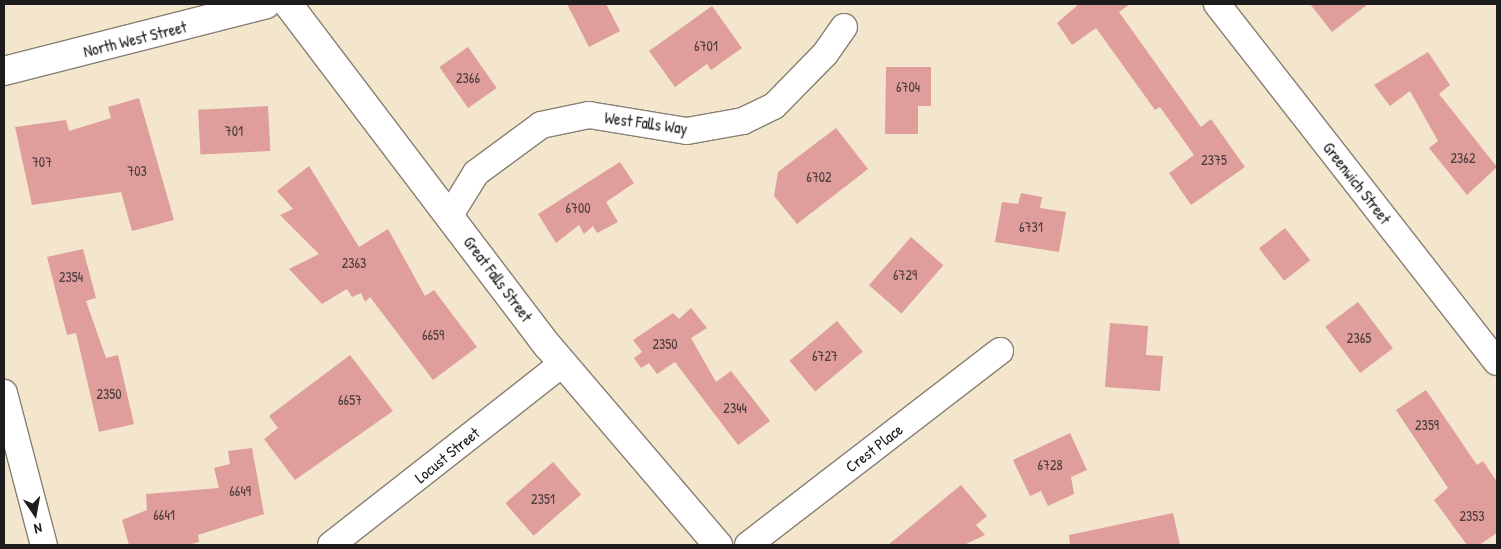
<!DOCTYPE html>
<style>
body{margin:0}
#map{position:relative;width:1501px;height:549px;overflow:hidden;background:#f4e5cd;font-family:"Patrick Hand",sans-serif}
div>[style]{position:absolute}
.building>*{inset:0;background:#df9e9c;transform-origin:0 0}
.roads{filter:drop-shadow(1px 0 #888074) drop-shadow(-1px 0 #888074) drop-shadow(0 1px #888074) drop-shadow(0 -1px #888074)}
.minor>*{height:26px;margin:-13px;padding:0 13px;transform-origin:13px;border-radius:13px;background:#fff}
.secondary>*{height:28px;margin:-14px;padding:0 14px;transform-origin:14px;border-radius:14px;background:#fff}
span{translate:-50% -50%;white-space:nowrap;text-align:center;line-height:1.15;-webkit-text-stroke:4.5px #fff;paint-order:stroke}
.number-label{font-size:14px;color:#4d3c3c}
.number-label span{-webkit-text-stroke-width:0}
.street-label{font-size:16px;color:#1c1c1c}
.frame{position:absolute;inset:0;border:5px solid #1c1c1c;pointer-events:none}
.north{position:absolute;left:10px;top:489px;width:50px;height:50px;-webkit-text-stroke:4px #fff;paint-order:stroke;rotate:168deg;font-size:14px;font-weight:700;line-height:20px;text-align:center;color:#1c1c1c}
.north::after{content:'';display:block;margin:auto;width:18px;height:22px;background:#1c1c1c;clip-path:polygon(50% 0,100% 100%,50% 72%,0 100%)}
</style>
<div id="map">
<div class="building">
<div style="clip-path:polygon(567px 4px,606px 4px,620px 31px,589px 47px)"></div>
<div style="clip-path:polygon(1079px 4px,1130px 4px,1119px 12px,1201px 127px,1211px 119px,1245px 167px,1191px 205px,1169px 173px,1194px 155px,1160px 107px,1155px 110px,1096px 28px,1072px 45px,1057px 23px)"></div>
<div style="clip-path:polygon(1310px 4px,1368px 4px,1332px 32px)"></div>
<div style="clip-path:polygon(712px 6px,742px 48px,711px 70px,707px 64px,675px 87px,649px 51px)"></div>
<div style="left:468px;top:47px;width:50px;height:35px;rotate:55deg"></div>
<div style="clip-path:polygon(1428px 52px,1450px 85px,1439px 94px,1497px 167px,1467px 195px,1429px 148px,1438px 141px,1410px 91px,1390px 106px,1374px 85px)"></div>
<div style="clip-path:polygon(886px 67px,931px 67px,931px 106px,918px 106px,918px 134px,885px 134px)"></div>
<div style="clip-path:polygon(139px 98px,174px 220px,132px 231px,121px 192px,32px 205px,15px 127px,66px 120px,69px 131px,111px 118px,108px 107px)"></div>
<div style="left:268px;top:106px;width:45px;height:70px;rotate:87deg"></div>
<div style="clip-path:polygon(836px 128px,868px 169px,797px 224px,774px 196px,778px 172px)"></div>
<div style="clip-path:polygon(620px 162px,634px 183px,606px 202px,618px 222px,597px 233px,593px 226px,584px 234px,579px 225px,556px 243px,538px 214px)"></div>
<div style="clip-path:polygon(309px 166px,359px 247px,388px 229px,425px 296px,434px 290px,477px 347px,433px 380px,370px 297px,365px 302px,361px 293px,352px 297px,347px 289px,322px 304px,289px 269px,319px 254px,280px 215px,293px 209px,277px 191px)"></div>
<div style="clip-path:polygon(1021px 193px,1042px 197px,1040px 208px,1066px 212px,1059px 252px,995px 242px,1002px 202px,1018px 204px)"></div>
<div style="left:1285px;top:228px;width:41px;height:33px;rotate:52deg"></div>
<div style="left:911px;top:237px;width:43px;height:64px;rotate:41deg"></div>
<div style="clip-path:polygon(83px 249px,96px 298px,86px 301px,106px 358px,118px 355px,134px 424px,99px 432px,76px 333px,67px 335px,47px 257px)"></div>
<div style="left:1358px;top:302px;width:58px;height:41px;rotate:53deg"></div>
<div style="clip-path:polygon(691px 308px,707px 328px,691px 338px,716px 382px,731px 371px,770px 421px,738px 445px,675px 362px,657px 374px,649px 363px,641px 368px,634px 358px,642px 352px,633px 340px,673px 313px,679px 319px)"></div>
<div style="left:837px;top:321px;width:40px;height:62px;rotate:50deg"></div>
<div style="clip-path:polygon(1110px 323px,1148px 326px,1146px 355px,1163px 356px,1160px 391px,1105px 387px)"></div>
<div style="clip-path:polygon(350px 355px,393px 411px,295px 480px,264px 439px,278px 428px,269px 416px)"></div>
<div style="clip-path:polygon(1426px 390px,1477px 465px,1483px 461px,1497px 482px,1497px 533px,1479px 545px,1467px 545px,1434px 500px,1448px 488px,1396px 410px)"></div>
<div style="clip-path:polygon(1070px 433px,1087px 470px,1071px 477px,1074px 494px,1048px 506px,1041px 491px,1030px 496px,1013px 460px)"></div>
<div style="clip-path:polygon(252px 448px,264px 514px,198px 535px,199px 542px,187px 545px,129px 545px,122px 520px,147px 510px,146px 494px,219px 488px,214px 468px,230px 464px,228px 451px)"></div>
<div style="left:553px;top:462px;width:43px;height:63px;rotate:49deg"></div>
<div style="clip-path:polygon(961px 485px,987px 516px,976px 525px,985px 535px,964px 545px,888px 545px)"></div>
<div style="clip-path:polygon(1173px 513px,1180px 545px,1070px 545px,1069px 535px)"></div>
</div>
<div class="roads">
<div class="minor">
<div style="left:1217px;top:4px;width:454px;rotate:52deg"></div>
<div style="left:450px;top:215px;width:49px;rotate:-58.2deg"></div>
<div style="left:476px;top:173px;width:81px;rotate:-36.4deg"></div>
<div style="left:541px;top:125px;width:49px;rotate:-11.8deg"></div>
<div style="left:589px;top:115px;width:99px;rotate:9.3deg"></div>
<div style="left:687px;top:131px;width:57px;rotate:-10.1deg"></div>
<div style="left:743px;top:121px;width:34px;rotate:-26deg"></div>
<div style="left:774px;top:106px;width:73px;rotate:-45.6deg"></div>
<div style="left:825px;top:54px;width:33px;rotate:-55deg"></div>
<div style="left:4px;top:393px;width:157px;rotate:75.3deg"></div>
<div style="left:331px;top:545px;width:295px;rotate:-38.1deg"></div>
<div style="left:748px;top:545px;width:318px;rotate:-37.6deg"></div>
</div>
<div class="secondary">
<div style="left:288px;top:4px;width:430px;rotate:52.8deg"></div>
<div style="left:548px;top:346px;width:262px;rotate:49.5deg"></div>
<div style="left:4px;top:71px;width:270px;rotate:-14.3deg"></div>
</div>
</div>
<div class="number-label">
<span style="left:706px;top:46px">6701</span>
<span style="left:468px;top:78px">2366</span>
<span style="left:908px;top:87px">6704</span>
<span style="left:234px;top:131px">701</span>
<span style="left:1463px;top:158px">2362</span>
<span style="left:1214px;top:160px">2375</span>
<span style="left:42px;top:162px">707</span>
<span style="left:137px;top:171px">703</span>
<span style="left:819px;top:177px">6702</span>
<span style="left:578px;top:208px">6700</span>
<span style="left:1031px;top:227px">6731</span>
<span style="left:354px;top:263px">2363</span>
<span style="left:905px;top:275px">6729</span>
<span style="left:71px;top:277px">2354</span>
<span style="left:433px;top:335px">6659</span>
<span style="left:1359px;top:338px">2365</span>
<span style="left:665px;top:344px">2350</span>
<span style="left:825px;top:356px">6727</span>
<span style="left:109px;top:394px">2350</span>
<span style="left:350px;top:400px">6657</span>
<span style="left:735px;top:408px">2344</span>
<span style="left:1427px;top:425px">2359</span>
<span style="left:1050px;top:465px">6728</span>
<span style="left:240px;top:491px">6649</span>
<span style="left:543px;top:499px">2351</span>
<span style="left:164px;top:515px">6641</span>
<span style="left:1472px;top:516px">2353</span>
</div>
<div class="street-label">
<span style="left:135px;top:39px;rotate:-14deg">North West Street</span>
<span style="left:646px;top:123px;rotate:8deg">West Falls Way</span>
<span style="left:1357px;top:183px;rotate:52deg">Greenwich Street</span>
<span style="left:498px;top:279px;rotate:53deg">Great Falls Street</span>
<span style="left:874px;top:448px;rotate:-38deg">Crest Place</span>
<span style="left:447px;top:455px;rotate:-39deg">Locust Street</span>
</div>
<div class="frame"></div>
<div class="north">N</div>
</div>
